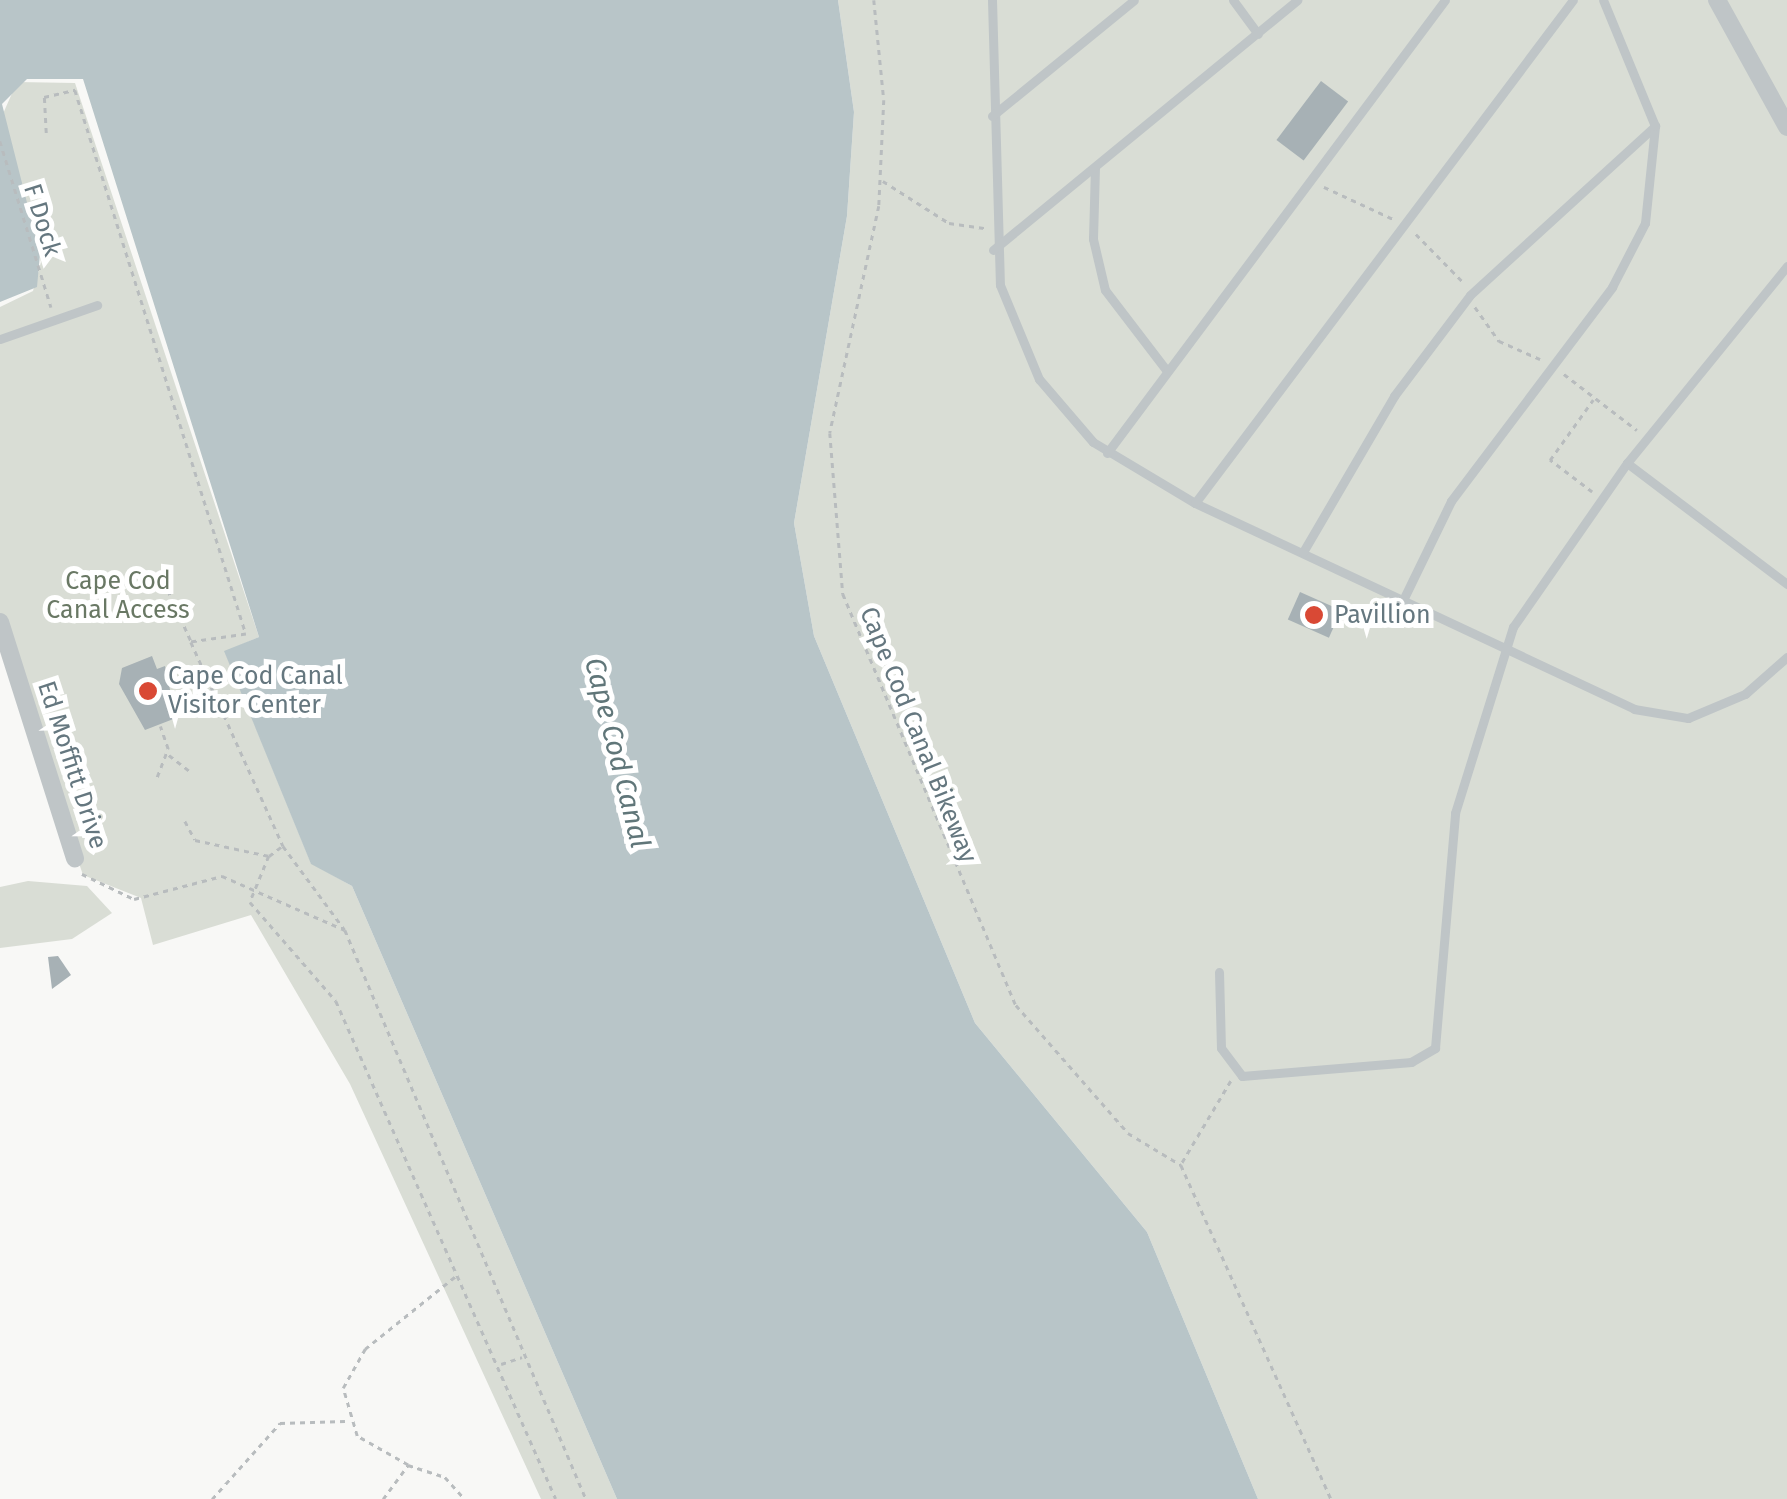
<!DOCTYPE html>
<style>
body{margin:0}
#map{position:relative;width:1787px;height:1499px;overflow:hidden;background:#f8f8f6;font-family:"Fira Sans",sans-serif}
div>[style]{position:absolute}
.green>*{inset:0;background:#d9ddd5}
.water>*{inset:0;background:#b8c5c8}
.building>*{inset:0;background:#a7b1b5;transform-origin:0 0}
.path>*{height:2.5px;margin-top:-1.25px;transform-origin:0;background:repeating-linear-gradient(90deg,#b8bcbe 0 5px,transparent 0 10px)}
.lane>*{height:9px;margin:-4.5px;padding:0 4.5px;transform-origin:4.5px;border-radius:4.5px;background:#bfc5c7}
.street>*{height:18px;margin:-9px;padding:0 9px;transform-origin:9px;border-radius:9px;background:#bfc5c7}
.dots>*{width:28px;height:28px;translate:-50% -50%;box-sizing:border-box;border:5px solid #fff;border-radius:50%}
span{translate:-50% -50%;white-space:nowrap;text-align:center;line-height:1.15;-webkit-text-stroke:10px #fff;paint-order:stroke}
.street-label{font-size:25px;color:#65777f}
.park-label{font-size:25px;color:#697864}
.poi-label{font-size:25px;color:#65777f}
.left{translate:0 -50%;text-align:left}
.water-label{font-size:28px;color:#607679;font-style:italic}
</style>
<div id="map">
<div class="green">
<div style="clip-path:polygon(838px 0,1787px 0,1787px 1499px,1258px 1499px,1147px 1232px,975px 1023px,814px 636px,794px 523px,847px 216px,854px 112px)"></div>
<div style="clip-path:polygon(17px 82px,75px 83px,259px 637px,225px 652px,311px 863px,352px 886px,617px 1499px,541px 1499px,350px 1084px,251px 915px,153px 945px,141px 898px,83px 875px,0 631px,0 307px,33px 291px,41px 262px,2px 116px)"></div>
<div style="clip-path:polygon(28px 881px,87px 886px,112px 913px,72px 939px,0 948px,0 887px)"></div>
</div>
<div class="water">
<div style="clip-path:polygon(0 0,838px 0,854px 112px,847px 216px,794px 523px,814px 636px,975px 1023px,1147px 1232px,1258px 1499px,617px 1499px,352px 886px,311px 864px,224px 651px,259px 637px,83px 79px,27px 79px,2px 104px,40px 254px,37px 287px,0 302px)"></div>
</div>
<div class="building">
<div style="left:1321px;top:81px;width:34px;height:74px;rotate:37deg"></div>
<div style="left:1300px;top:592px;width:45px;height:30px;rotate:24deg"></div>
<div style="clip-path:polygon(152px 656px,157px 669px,165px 666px,176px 718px,145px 730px,119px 684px,122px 668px)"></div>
<div style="clip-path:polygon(58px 956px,71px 975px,52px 989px,48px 957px)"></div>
</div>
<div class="path">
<div style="left:874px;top:0;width:100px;rotate:84.3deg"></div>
<div style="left:884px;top:100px;width:106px;rotate:92.7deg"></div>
<div style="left:879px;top:206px;width:232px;rotate:102.2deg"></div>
<div style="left:830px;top:433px;width:162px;rotate:85.4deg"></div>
<div style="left:843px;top:594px;width:446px;rotate:67.2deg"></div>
<div style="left:1016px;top:1005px;width:170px;rotate:48.8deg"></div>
<div style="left:1128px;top:1133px;width:62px;rotate:31.1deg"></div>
<div style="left:46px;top:133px;width:36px;rotate:-93deg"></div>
<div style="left:44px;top:97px;width:32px;rotate:-13deg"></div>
<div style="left:75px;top:90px;width:570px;rotate:72.55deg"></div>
<div style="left:246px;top:634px;width:56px;rotate:171.7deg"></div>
<div style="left:191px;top:642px;width:224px;rotate:65.7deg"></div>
<div style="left:283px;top:846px;width:104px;rotate:53.6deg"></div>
<div style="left:0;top:141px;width:174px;rotate:72.9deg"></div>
<div style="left:883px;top:181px;width:78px;rotate:32.5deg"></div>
<div style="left:949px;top:223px;width:37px;rotate:8deg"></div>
<div style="left:1324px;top:187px;width:76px;rotate:24.9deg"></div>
<div style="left:1416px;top:234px;width:67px;rotate:45.6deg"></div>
<div style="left:1475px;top:307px;width:42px;rotate:54.8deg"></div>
<div style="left:1499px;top:341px;width:45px;rotate:23.7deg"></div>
<div style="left:1564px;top:374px;width:92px;rotate:37.5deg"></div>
<div style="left:1592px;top:492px;width:53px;rotate:-142.7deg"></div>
<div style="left:1550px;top:460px;width:74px;rotate:-54.4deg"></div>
<div style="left:95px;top:578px;width:74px;rotate:9.3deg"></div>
<div style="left:168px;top:590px;width:56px;rotate:65.7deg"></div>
<div style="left:169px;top:755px;width:28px;rotate:38deg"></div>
<div style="left:157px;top:777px;width:30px;rotate:-69deg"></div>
<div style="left:168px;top:749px;width:24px;rotate:-109deg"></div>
<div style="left:185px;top:821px;width:21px;rotate:62deg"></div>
<div style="left:195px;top:840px;width:76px;rotate:12.2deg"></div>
<div style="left:269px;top:856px;width:50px;rotate:112.4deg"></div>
<div style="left:250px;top:902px;width:131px;rotate:49deg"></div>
<div style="left:336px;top:1001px;width:544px;rotate:66.17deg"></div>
<div style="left:269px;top:856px;width:15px;rotate:-37deg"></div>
<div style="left:82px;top:874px;width:58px;rotate:25.7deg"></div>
<div style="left:134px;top:899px;width:91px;rotate:-14.6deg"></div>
<div style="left:222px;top:876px;width:134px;rotate:23.7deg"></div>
<div style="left:345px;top:930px;width:618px;rotate:67.04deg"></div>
<div style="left:1231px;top:1081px;width:98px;rotate:120.8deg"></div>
<div style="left:1181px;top:1165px;width:366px;rotate:65.8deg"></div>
<div style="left:501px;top:1364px;width:22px;rotate:-18deg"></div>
<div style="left:408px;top:1465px;width:59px;rotate:-150.4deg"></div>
<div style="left:357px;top:1436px;width:50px;rotate:-106.3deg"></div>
<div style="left:343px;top:1388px;width:45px;rotate:-60.6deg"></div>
<div style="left:365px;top:1349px;width:118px;rotate:-38.8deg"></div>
<div style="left:212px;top:1499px;width:102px;rotate:-48.2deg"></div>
<div style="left:280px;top:1423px;width:65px;rotate:-1.8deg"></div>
<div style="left:383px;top:1499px;width:42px;rotate:-53.7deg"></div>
<div style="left:408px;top:1465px;width:39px;rotate:18deg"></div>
<div style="left:445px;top:1477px;width:30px;rotate:48deg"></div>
</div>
<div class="lane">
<div style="left:992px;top:0;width:285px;rotate:88.4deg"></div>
<div style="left:1000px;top:285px;width:102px;rotate:67.5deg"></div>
<div style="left:1039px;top:379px;width:83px;rotate:49.4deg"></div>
<div style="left:1093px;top:442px;width:119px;rotate:30.9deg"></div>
<div style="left:1195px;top:503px;width:485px;rotate:25.1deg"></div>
<div style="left:1634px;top:709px;width:55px;rotate:9.5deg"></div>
<div style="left:1688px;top:718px;width:62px;rotate:-22.8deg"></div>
<div style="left:1745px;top:694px;width:56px;rotate:-41.4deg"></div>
<div style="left:1233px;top:0;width:42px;rotate:53.7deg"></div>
<div style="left:992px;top:116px;width:183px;rotate:-39.2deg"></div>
<div style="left:1095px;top:167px;width:72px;rotate:91.6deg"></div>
<div style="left:1093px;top:239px;width:52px;rotate:76.8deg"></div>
<div style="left:1105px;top:290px;width:102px;rotate:52.6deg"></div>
<div style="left:993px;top:250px;width:394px;rotate:-39.4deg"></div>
<div style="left:0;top:339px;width:103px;rotate:-19.3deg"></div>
<div style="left:1107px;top:453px;width:565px;rotate:-53.27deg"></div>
<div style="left:1627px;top:463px;width:201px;rotate:37.1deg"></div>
<div style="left:1195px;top:503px;width:629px;rotate:-53.08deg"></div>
<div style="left:1303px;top:552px;width:181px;rotate:-59.7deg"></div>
<div style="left:1394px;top:396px;width:126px;rotate:-53deg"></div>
<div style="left:1470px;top:295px;width:251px;rotate:-42.4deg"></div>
<div style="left:1403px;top:600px;width:110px;rotate:-64.1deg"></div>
<div style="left:1451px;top:501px;width:268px;rotate:-53deg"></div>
<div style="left:1612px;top:287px;width:72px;rotate:-62.7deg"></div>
<div style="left:1645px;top:223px;width:98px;rotate:-84.1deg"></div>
<div style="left:1655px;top:126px;width:136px;rotate:-112.4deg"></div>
<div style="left:1219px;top:972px;width:76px;rotate:88.5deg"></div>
<div style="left:1221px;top:1048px;width:35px;rotate:53deg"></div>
<div style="left:1242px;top:1076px;width:170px;rotate:-4.7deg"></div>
<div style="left:1411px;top:1062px;width:28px;rotate:-30deg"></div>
<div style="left:1435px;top:1048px;width:236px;rotate:-85.1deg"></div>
<div style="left:1455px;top:813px;width:195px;rotate:-72.7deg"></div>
<div style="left:1513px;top:627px;width:200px;rotate:-55.2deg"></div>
<div style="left:1627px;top:463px;width:254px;rotate:-50.9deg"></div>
</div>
<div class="street">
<div style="left:1717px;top:0;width:145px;rotate:61.1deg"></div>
<div style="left:0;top:622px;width:248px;rotate:72.4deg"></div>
</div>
<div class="dots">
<div style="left:1314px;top:615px;background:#d94935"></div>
<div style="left:148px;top:691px;background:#d94935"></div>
</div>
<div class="street-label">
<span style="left:42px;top:220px;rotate:73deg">F Dock</span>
<span style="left:918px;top:735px;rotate:68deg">Cape Cod Canal Bikeway</span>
<span style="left:72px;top:765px;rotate:72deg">Ed Moffitt Drive</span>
</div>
<div class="park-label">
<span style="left:118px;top:596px">Cape Cod<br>Canal Access</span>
</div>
<div class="poi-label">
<span class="left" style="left:1334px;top:615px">Pavillion</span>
<span class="left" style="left:168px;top:691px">Cape Cod Canal<br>Visitor Center</span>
</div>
<div class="water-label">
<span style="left:617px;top:753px;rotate:76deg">Cape Cod Canal</span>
</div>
</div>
